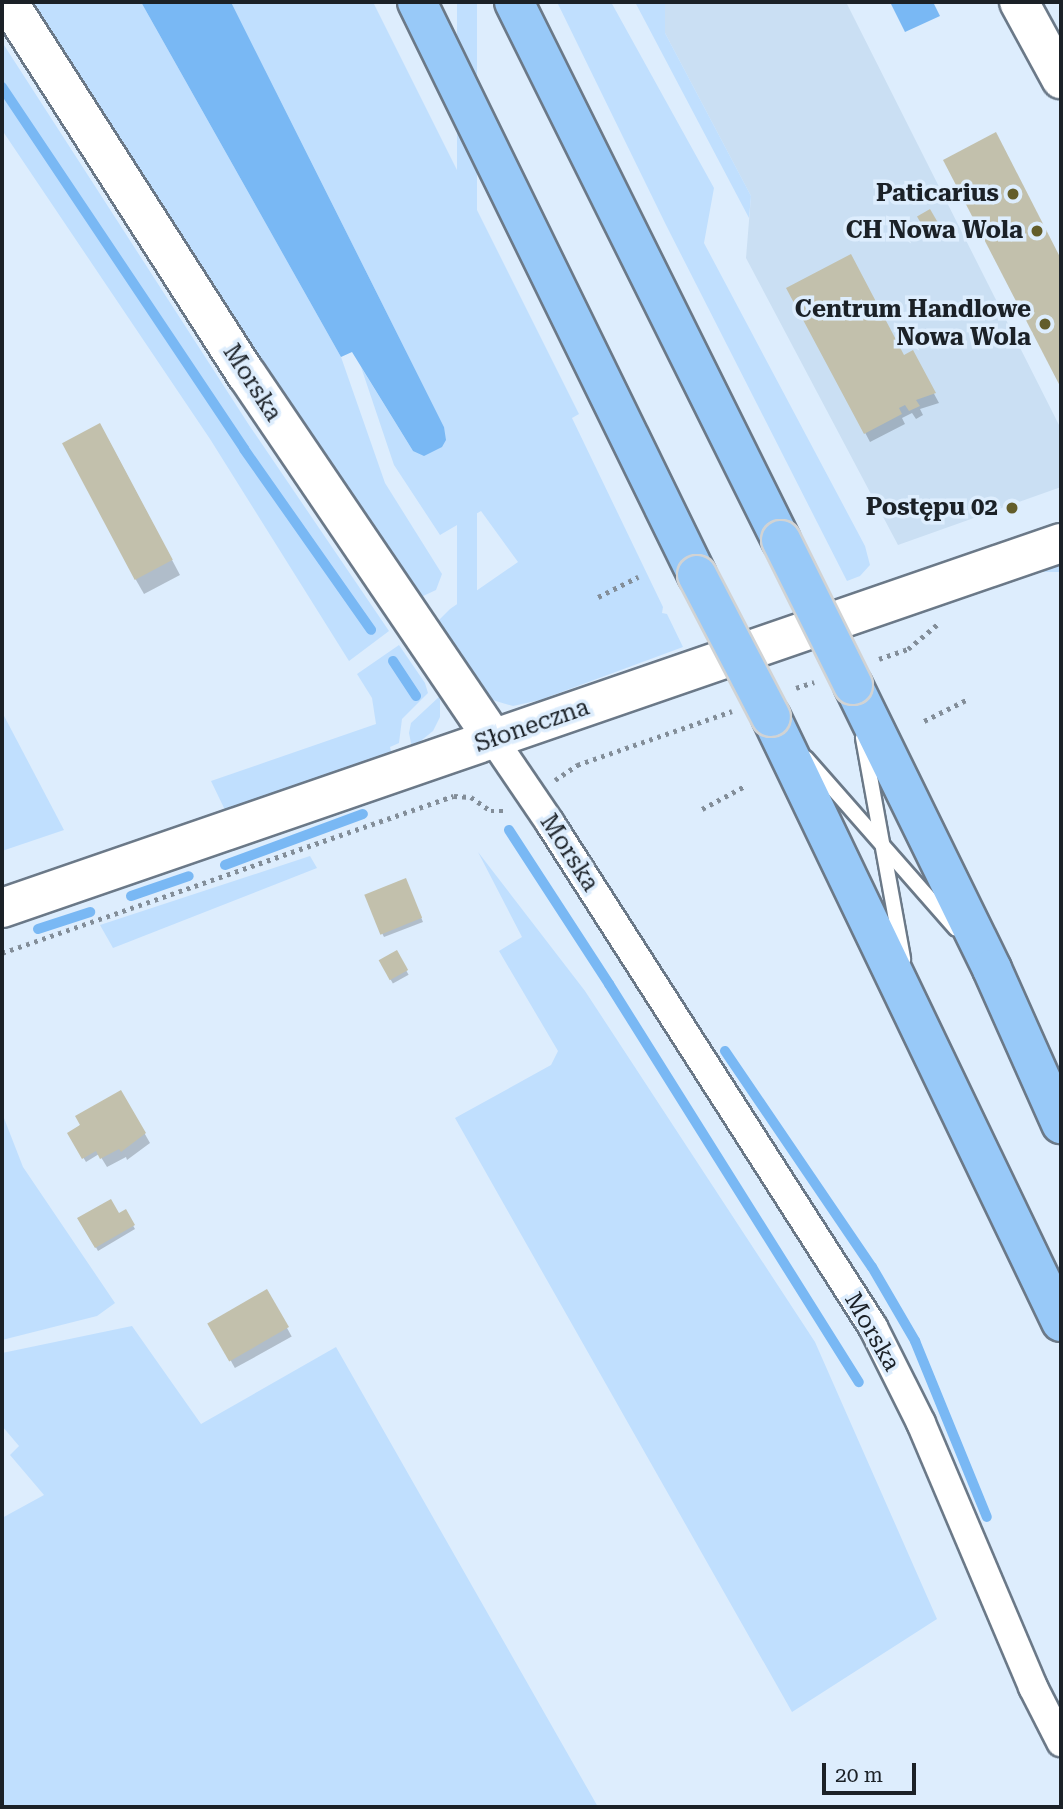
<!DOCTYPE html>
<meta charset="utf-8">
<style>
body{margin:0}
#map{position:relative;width:1063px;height:1809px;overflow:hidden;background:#ddedfd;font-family:"Roboto Serif",serif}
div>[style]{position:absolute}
.built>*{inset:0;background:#cadff3}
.green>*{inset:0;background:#c0dffe;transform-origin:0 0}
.water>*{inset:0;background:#79b8f4}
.shadow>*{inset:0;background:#0003;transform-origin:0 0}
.stream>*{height:10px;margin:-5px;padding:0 5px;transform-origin:5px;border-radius:5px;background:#79b8f4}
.building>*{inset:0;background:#c2c0ac;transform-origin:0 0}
.path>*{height:4.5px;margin-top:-2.25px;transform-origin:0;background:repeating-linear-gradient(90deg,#838e99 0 3.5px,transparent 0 8.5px)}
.roads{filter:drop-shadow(2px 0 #6b7988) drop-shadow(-2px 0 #6b7988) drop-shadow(0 2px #6b7988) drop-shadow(0 -2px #6b7988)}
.lane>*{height:14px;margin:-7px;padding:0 7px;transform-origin:7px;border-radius:7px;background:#fff}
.street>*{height:28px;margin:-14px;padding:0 14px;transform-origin:14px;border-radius:14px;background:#fff}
.secondary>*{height:38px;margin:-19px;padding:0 19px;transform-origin:19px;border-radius:19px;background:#fff}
.highway>*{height:38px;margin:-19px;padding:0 19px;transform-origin:19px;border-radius:19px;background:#98c9f8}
.bridges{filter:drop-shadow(2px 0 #d1d3d4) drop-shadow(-2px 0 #d1d3d4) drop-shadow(0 2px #d1d3d4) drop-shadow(0 -2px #d1d3d4)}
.highway-bridge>*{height:38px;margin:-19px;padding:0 19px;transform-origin:19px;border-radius:19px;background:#98c9f8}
.dots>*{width:19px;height:19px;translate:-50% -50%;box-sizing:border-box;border:4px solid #ddedfd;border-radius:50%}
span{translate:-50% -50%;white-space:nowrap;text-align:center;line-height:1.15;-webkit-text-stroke:7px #ddedfd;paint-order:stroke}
.poi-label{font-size:24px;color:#1b2127;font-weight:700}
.right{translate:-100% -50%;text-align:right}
.street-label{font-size:24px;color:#1b2127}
.frame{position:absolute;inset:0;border:4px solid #1b2127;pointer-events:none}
.scale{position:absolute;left:822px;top:1763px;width:94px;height:32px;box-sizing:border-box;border:4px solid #1b2127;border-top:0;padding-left:9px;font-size:21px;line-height:24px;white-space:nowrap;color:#1b2127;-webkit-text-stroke:5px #ddedfd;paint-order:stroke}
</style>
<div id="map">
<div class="built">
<div style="clip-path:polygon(665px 2px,846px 2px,1061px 429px,1061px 487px,898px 545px,746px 258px,751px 196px,665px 33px)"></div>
</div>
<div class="green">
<div style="clip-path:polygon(24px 2px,141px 2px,341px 357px,385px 483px,442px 574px,436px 590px,421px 597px,415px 594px,224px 318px)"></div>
<div style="clip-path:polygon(231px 2px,373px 2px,579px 414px,572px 418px,663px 607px,662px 613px,667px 614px,683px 647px,540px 700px,513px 706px,489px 699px,434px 625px,450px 609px,518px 562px,481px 511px,440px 535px,394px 465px,361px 367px,413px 451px,444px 427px)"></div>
<div style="left:457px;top:2px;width:20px;height:626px"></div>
<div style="clip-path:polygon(557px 2px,611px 2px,714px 188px,704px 243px,865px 546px,870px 565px,860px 576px,847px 581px,666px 225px)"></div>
<div style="clip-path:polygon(635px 2px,665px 2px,665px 33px,751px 196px,749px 218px)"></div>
<div style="clip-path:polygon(2px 42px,249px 425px,389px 631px,349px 661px,210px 439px,2px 130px)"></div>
<div style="left:1061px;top:558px;width:14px;height:71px;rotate:90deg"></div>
<div style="clip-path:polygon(399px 645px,425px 683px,428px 693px,402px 719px,399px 743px,390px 747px,392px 755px,225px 810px,211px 781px,376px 724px,372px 698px,357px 674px)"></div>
<div style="clip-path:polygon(440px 696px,440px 717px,433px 731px,412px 748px,409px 733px,411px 723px)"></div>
<div style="clip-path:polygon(2px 712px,64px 830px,2px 851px)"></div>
<div style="clip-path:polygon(478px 852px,585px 991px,815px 1342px,937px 1619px,792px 1712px,455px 1118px,551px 1065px,558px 1051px,499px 951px,522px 937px)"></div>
<div style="clip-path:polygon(310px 856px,317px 868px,113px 948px,100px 925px)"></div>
<div style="clip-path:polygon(2px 1113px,23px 1167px,115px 1303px,97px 1316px,2px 1340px)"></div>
<div style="clip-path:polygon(132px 1326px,201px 1424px,336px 1347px,598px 1807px,2px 1807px,2px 1518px,44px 1495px,10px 1455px,19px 1446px,2px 1426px,2px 1353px)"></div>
</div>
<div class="water">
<div style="clip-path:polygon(141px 2px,231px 2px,444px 427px,446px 440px,442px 447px,424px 456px,413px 451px,352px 352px,341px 357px)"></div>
<div style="clip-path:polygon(890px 2px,933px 2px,940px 16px,905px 32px)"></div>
</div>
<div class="shadow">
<div style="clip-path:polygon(1000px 144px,1061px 262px,1061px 384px,945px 160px)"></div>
<div style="left:929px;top:211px;width:19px;height:12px;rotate:58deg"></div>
<div style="clip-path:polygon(789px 288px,904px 357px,912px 353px,939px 403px,920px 409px,923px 415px,916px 419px,912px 413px,902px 418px,905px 424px,870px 442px)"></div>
<div style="clip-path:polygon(108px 439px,180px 575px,144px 594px,136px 580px)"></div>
<div style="clip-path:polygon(407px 884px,423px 922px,384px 937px,382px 933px)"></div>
<div style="left:396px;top:952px;width:26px;height:18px;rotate:61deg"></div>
<div style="clip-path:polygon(121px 1092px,150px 1143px,127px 1160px,126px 1157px,107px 1167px,99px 1154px,86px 1162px,69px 1134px)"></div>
<div style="clip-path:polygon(125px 1211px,135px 1229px,98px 1251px,80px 1219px,119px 1215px)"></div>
<div style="left:267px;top:1292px;width:51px;height:65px;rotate:61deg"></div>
</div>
<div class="stream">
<div style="left:2px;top:87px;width:435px;rotate:56.2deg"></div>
<div style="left:244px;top:449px;width:221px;rotate:54.9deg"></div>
<div style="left:393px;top:661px;width:42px;rotate:56.7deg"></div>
<div style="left:509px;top:830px;width:184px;rotate:57deg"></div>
<div style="left:609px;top:984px;width:470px;rotate:57.9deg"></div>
<div style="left:225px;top:865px;width:147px;rotate:-20.3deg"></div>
<div style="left:131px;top:896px;width:61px;rotate:-19deg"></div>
<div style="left:38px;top:929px;width:55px;rotate:-18.1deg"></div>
<div style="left:725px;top:1051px;width:261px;rotate:55.8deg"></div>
<div style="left:872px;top:1267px;width:86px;rotate:59.8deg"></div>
<div style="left:915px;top:1341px;width:190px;rotate:67.8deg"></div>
</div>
<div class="building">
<div style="clip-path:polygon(996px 132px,1061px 259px,1061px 388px,943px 160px)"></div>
<div style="left:930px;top:209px;width:16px;height:15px;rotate:60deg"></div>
<div style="clip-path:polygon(851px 254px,904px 355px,913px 350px,936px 393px,916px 400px,920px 406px,909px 411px,905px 405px,899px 408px,902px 414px,864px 434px,786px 288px)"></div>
<div style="left:100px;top:423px;width:155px;height:43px;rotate:62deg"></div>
<div style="left:406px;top:878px;width:43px;height:45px;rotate:68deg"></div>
<div style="left:397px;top:950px;width:23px;height:21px;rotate:61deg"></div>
<div style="clip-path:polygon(121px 1090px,146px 1133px,121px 1152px,119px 1149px,100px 1159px,96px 1151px,82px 1159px,67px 1133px,80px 1125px,75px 1116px)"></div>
<div style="clip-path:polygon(111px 1199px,119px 1213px,126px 1209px,135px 1225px,95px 1248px,77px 1218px)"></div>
<div style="left:267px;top:1289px;width:44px;height:69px;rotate:60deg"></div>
</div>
<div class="path">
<div style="left:598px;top:597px;width:45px;rotate:-26.6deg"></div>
<div style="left:879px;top:659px;width:31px;rotate:-19deg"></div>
<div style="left:908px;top:649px;width:40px;rotate:-40deg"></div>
<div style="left:796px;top:688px;width:19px;rotate:-18deg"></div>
<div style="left:924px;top:721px;width:47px;rotate:-26.6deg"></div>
<div style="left:555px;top:780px;width:27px;rotate:-34deg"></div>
<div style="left:577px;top:765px;width:164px;rotate:-19.2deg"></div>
<div style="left:702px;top:809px;width:47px;rotate:-28.2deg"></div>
<div style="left:2px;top:953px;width:478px;rotate:-19.2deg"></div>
<div style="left:454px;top:796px;width:17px;rotate:3deg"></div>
<div style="left:471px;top:797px;width:24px;rotate:35deg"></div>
<div style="left:491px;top:811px;width:15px"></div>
</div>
<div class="roads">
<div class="lane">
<div style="left:863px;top:738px;width:225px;rotate:79.7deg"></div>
<div style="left:806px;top:758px;width:227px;rotate:48.7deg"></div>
</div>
<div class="street">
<div style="left:493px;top:739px;width:102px;rotate:55.8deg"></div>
<div style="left:550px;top:823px;width:599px;rotate:57.35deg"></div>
<div style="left:873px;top:1327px;width:107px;rotate:63.4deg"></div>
<div style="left:921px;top:1423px;width:287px;rotate:67deg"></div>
<div style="left:1033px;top:1687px;width:62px;rotate:63deg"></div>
</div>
<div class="secondary">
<div style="left:8px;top:2px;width:443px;rotate:57.4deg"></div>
<div style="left:247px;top:375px;width:439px;rotate:55.9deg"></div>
<div style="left:1019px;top:2px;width:88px;rotate:61.4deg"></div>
<div style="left:2px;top:908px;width:1120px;rotate:-19.02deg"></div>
</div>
<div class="highway">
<div style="left:417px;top:2px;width:638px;rotate:63.96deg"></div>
<div style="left:514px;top:2px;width:601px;rotate:63.61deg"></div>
<div style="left:853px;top:685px;width:316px;rotate:63.9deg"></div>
<div style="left:992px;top:969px;width:170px;rotate:66deg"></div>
<div style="left:771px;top:717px;width:671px;rotate:64.39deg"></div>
</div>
</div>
<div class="bridges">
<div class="highway-bridge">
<div style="left:781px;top:540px;width:162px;rotate:63.6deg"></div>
<div style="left:697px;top:575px;width:160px;rotate:62.5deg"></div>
</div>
</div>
<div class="dots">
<div style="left:1013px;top:194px;background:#635d2a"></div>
<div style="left:1037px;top:231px;background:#635d2a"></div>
<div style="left:1045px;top:324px;background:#635d2a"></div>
<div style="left:1012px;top:508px;background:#635d2a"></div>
</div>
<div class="poi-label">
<span class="right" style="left:999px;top:194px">Paticarius</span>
<span class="right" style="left:1023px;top:231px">CH Nowa Wola</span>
<span class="right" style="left:1031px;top:324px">Centrum Handlowe<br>Nowa Wola</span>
<span class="right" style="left:998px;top:508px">Postępu 02</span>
</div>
<div class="street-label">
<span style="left:252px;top:383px;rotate:57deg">Morska</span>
<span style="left:532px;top:726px;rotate:-19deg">Słoneczna</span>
<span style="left:569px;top:853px;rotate:57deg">Morska</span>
<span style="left:872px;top:1332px;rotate:60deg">Morska</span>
</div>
<div class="frame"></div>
<div class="scale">20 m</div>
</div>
